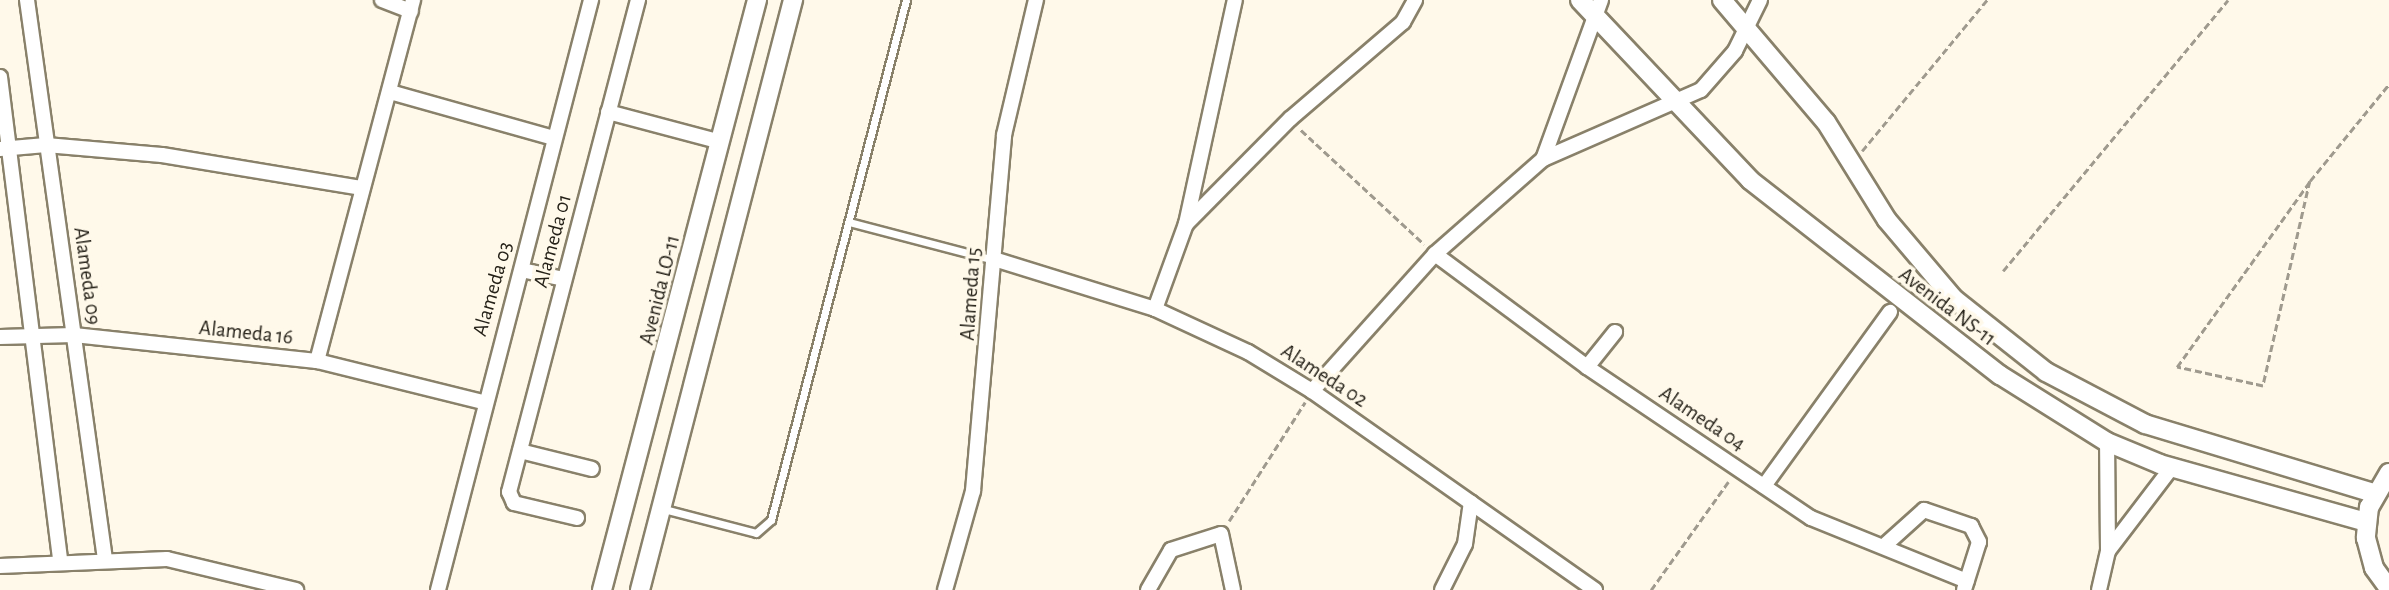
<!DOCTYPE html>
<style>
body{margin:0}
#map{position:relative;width:2389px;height:590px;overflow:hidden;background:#fff9ea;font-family:"Alegreya Sans",sans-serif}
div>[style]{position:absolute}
.path>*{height:2.5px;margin-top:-1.25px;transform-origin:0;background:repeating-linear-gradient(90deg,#9f9a8e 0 7px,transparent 0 10.5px)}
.roads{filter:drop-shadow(2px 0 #89816a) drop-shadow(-2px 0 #89816a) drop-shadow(0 2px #89816a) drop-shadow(0 -2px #89816a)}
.service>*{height:7px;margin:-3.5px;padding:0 3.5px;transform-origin:3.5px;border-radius:3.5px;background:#fff}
.minor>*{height:14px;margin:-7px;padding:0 7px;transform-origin:7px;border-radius:7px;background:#fff}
.tertiary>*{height:18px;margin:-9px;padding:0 9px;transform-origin:9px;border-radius:9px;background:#fff}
span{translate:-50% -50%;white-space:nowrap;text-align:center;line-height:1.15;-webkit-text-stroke:7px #fff9ea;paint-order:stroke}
.street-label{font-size:21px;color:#252118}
</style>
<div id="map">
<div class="path">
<div style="left:1301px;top:130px;width:168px;rotate:42.8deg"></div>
<div style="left:1862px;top:151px;width:196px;rotate:-50.4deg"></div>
<div style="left:2310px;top:181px;width:210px;rotate:102.9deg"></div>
<div style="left:2263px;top:386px;width:88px;rotate:-167.5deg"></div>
<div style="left:2177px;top:367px;width:229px;rotate:-54.4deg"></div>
<div style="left:2310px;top:181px;width:125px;rotate:-50.8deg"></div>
<div style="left:2003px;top:271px;width:352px;rotate:-50.3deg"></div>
<div style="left:1229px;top:521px;width:141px;rotate:-57.4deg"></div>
<div style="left:1651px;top:590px;width:133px;rotate:-54.5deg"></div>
</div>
<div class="roads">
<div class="service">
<div style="left:849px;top:222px;width:150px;rotate:14.7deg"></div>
<div style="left:660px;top:508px;width:99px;rotate:14.6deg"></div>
<div style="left:756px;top:533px;width:20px;rotate:-41deg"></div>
<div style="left:771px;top:520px;width:537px;rotate:-75.45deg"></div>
</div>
<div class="minor">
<div style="left:27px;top:0;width:564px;rotate:82.06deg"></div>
<div style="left:382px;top:0;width:31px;rotate:21deg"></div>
<div style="left:1601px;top:0;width:169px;rotate:110deg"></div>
<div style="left:1543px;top:159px;width:172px;rotate:-23.6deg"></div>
<div style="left:1701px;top:90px;width:52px;rotate:-48.9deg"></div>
<div style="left:1735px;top:51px;width:57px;rotate:-63.9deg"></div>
<div style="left:0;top:77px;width:489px;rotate:82.9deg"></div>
<div style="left:390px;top:92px;width:170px;rotate:15.7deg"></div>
<div style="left:608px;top:112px;width:117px;rotate:14.9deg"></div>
<div style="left:0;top:149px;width:46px;rotate:-5deg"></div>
<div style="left:46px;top:145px;width:116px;rotate:4.9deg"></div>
<div style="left:162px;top:155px;width:203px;rotate:9.4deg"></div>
<div style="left:1186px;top:224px;width:148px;rotate:-45.3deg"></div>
<div style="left:1290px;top:119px;width:149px;rotate:-40.6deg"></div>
<div style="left:1403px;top:22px;width:25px;rotate:-61deg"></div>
<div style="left:1435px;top:254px;width:189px;rotate:36.6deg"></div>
<div style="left:1587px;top:367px;width:270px;rotate:34deg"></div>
<div style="left:1811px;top:518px;width:168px;rotate:22deg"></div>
<div style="left:997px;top:260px;width:165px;rotate:17.2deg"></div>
<div style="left:1155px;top:309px;width:102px;rotate:24.8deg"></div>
<div style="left:1248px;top:352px;width:75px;rotate:31.4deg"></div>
<div style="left:1312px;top:391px;width:346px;rotate:35.1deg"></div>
<div style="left:522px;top:270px;width:43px;rotate:12.1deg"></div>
<div style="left:1155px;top:309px;width:90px;rotate:-70deg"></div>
<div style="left:1186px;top:224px;width:229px;rotate:-77.7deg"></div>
<div style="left:0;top:337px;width:74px;rotate:-1.5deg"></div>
<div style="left:74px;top:335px;width:244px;rotate:6.1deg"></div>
<div style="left:317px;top:361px;width:171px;rotate:13.9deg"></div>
<div style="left:317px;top:361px;width:374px;rotate:-75.1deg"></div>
<div style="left:1587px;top:367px;width:45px;rotate:-51.3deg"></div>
<div style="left:1312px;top:391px;width:184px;rotate:-48.1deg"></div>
<div style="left:1435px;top:254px;width:144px;rotate:-41.3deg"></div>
<div style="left:520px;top:451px;width:74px;rotate:14deg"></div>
<div style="left:1764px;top:486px;width:215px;rotate:-54.1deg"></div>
<div style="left:577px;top:518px;width:65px;rotate:-166.6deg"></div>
<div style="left:514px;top:503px;width:12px;rotate:-114deg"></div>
<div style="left:509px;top:492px;width:509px;rotate:-75.31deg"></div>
<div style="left:1884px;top:546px;width:54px;rotate:-42deg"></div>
<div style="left:1924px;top:510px;width:50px;rotate:18.8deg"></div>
<div style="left:1971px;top:526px;width:18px;rotate:63deg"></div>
<div style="left:1979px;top:542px;width:50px;rotate:107.4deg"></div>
<div style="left:2108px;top:551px;width:106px;rotate:-52.7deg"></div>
<div style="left:0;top:566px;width:167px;rotate:-2.4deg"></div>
<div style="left:167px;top:559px;width:133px;rotate:13.5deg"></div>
<div style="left:438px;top:590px;width:610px;rotate:-75.46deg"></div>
<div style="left:945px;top:590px;width:103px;rotate:-74.2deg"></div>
<div style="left:973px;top:491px;width:357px;rotate:-85deg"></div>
<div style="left:1004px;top:135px;width:139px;rotate:-76.7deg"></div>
<div style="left:1148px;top:590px;width:46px;rotate:-60.1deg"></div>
<div style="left:1171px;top:550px;width:52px;rotate:-17.7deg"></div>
<div style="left:1221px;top:534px;width:57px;rotate:77.9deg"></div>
<div style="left:1442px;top:590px;width:51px;rotate:-63.4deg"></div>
<div style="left:1465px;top:544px;width:42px;rotate:-81.9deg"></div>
<div style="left:2099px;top:590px;width:40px;rotate:-77deg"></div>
<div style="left:2108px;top:551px;width:109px;rotate:-90.5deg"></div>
</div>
<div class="tertiary">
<div style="left:1580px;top:0;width:248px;rotate:46.6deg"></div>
<div style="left:1750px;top:180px;width:317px;rotate:38deg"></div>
<div style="left:2000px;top:375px;width:126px;rotate:32.1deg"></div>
<div style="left:2107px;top:442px;width:57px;rotate:22.5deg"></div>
<div style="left:2160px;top:464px;width:214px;rotate:15.7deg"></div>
<div style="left:1722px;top:0;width:160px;rotate:49.6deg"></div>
<div style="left:1826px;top:122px;width:115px;rotate:58.1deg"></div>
<div style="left:1887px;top:220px;width:104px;rotate:49.7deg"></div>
<div style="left:1954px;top:299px;width:117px;rotate:38.4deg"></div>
<div style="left:2046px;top:372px;width:112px;rotate:27.7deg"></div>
<div style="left:2145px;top:424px;width:239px;rotate:16.8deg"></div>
<div style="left:2389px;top:473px;width:39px;rotate:120deg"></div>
<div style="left:2369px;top:507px;width:31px;rotate:96deg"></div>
<div style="left:2366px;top:538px;width:31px;rotate:75deg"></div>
<div style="left:2374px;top:568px;width:26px;rotate:54deg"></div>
<div style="left:602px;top:590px;width:610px;rotate:-75.28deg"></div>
<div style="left:640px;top:590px;width:610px;rotate:-75.46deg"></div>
</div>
</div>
<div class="street-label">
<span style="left:553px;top:241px;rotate:-75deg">Alameda 01</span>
<span style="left:87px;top:276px;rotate:82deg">Alameda 09</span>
<span style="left:493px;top:289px;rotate:-74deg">Alameda 03</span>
<span style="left:660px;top:290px;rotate:-76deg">Avenida LO-11</span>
<span style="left:971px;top:294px;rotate:-86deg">Alameda 15</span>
<span style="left:1947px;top:307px;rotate:37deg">Avenida NS-11</span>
<span style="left:246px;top:333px;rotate:6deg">Alameda 16</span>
<span style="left:1324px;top:376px;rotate:33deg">Alameda 02</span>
<span style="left:1702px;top:419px;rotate:34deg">Alameda 04</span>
</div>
</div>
